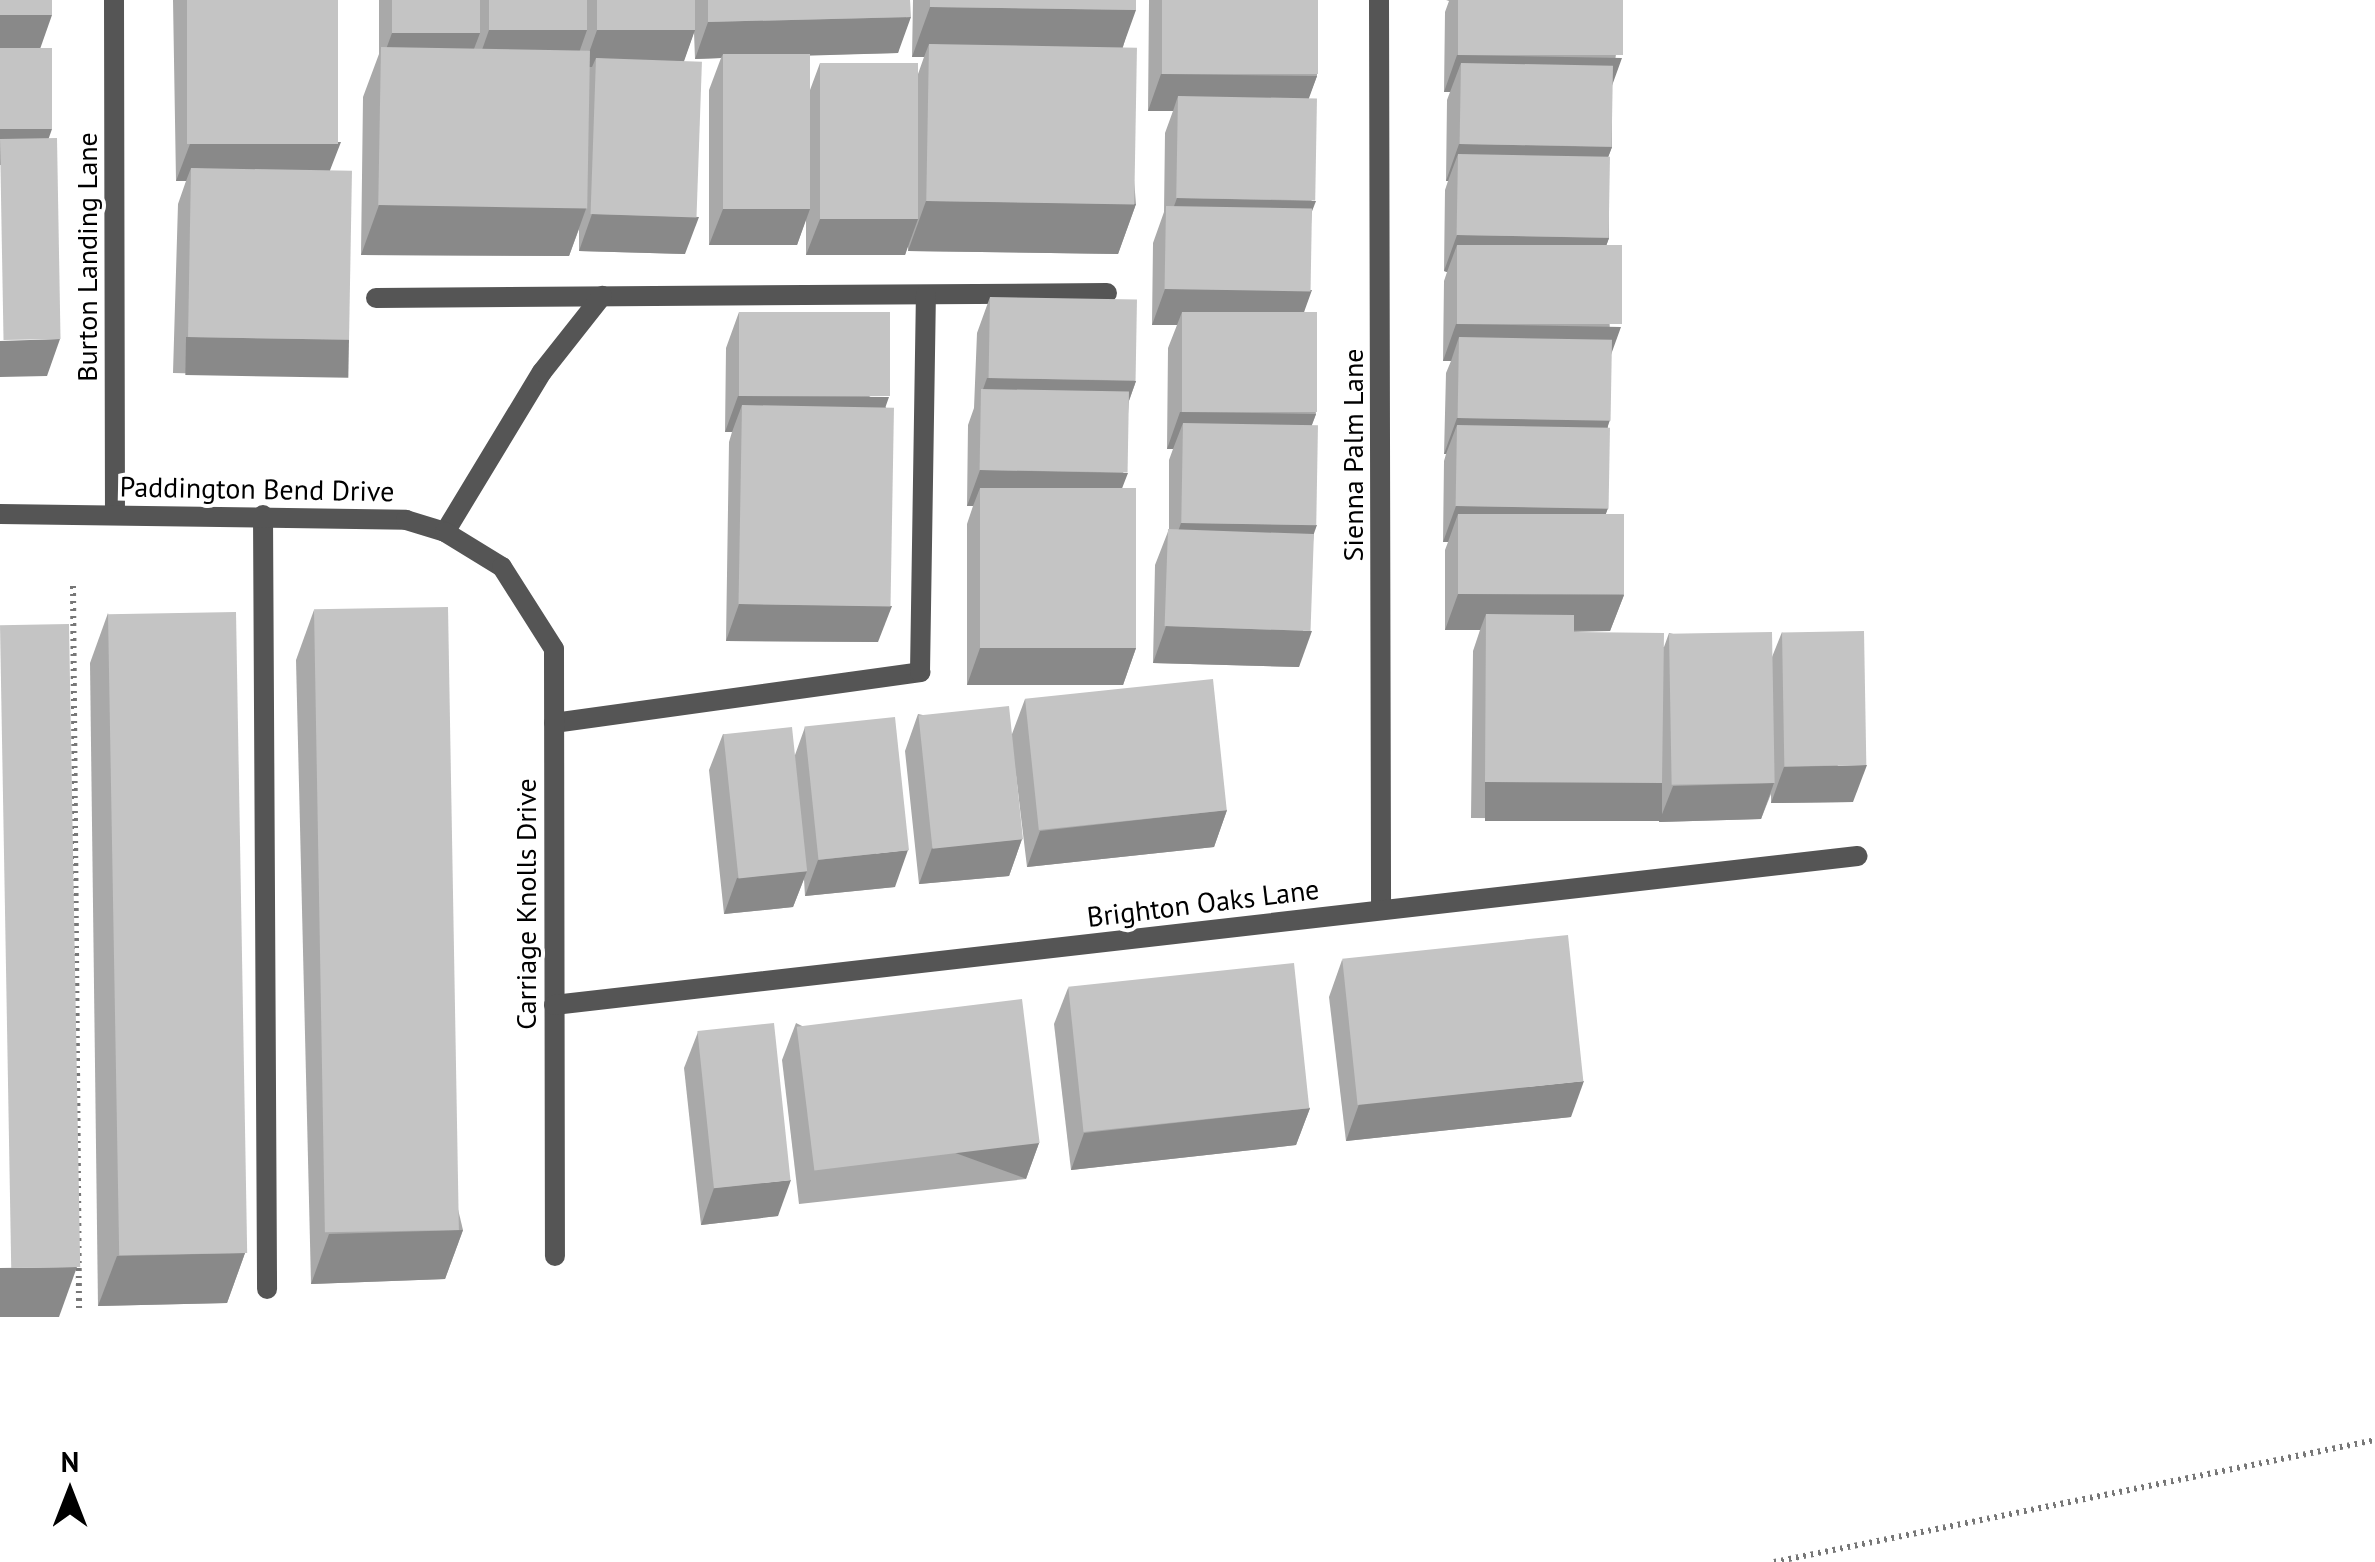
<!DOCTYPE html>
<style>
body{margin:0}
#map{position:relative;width:2375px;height:1562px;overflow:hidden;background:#fff;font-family:"PT Sans",sans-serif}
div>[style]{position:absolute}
.path>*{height:6px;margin-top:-3px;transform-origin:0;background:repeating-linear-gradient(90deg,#777 0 2.5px,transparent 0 7.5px)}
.lane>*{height:20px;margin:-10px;padding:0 10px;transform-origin:10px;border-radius:10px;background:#555}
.street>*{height:20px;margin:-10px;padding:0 10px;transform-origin:10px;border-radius:10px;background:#555}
.wall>*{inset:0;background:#a9a9a9}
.shaded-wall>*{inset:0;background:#898989;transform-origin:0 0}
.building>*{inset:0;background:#c4c4c4;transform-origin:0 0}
span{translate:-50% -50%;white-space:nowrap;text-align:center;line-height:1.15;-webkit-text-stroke:8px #fff;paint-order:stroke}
.street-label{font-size:28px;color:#000}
.north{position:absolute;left:20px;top:1442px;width:100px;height:100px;-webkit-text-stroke:8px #fff;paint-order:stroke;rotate:0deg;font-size:28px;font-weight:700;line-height:40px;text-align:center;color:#000}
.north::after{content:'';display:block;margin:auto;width:35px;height:45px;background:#000;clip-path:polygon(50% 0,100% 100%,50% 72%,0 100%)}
</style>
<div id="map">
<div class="path">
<div style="left:73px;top:586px;width:722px;rotate:89.52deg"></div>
<div style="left:1774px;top:1562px;width:613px;rotate:-11.47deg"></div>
</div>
<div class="lane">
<div style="left:376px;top:298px;width:731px;rotate:-0.39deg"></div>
<div style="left:263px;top:515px;width:774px;rotate:89.7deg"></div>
<div style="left:445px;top:532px;width:187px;rotate:-58.8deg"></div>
<div style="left:542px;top:372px;width:97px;rotate:-51.7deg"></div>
<div style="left:554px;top:723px;width:370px;rotate:-7.9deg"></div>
<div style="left:920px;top:672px;width:377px;rotate:-89.1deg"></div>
</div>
<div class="street">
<div style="left:114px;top:0;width:513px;rotate:89.89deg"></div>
<div style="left:1379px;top:0;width:910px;rotate:89.87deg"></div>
<div style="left:0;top:514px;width:406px;rotate:0.8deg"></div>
<div style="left:406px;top:520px;width:41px;rotate:17.1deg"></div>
<div style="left:445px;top:532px;width:67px;rotate:31.6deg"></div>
<div style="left:502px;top:567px;width:97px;rotate:57.6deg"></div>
<div style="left:554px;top:649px;width:607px;rotate:89.91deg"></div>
<div style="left:554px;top:1005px;width:1312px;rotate:-6.52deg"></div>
</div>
<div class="wall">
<div style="clip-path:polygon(173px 0,338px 0,330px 170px,349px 341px,336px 377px,173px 373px,178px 204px,186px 181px,176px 181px)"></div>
<div style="clip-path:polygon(379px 0,910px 0,898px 53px,810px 55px,810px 90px,820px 63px,918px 74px,924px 57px,912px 57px,913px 0,1136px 0,1123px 47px,1136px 204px,1118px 254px,908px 251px,908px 245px,905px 255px,806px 255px,806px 219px,797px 245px,709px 245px,709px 90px,721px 58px,695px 59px,694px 32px,684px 60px,685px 254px,579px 251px,579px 229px,569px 256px,361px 255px,363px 97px,379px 54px)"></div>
<div style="clip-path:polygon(1149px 0,1318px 0,1317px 76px,1308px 99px,1312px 211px,1304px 313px,1316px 414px,1312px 425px,1314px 533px,1299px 667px,1153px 663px,1155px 565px,1169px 529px,1169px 460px,1173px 449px,1167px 449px,1168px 348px,1177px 325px,1152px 325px,1153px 243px,1164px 212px,1165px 133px,1173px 111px,1148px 111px)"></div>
<div style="clip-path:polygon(1446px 0,1623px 0,1612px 85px,1612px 147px,1608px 157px,1609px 238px,1606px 246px,1611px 354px,1608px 427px,1608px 508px,1605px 515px,1624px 595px,1610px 631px,1574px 632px,1664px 647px,1669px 633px,1772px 657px,1782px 632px,1853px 802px,1771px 803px,1771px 794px,1761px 819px,1659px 822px,1659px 792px,1649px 819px,1471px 818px,1473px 651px,1480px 630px,1445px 630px,1445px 550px,1448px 542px,1443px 542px,1444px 461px,1446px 454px,1444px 454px,1446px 373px,1451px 361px,1443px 361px,1444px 281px,1447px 272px,1444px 271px,1445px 190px,1448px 181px,1446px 181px,1447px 100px,1450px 92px,1444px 92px,1445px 12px,1449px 1px)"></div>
<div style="clip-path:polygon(990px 297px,1136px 381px,1129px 401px,1122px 488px,1136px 648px,1123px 685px,967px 685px,967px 524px,973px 506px,967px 506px,968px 425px,974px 408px,977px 333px)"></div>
<div style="clip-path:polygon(739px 312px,886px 407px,878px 642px,726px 641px,729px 442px,732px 432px,725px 432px,726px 348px)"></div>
<div style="clip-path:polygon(314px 610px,463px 1230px,445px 1279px,311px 1284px,296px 660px)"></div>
<div style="clip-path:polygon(108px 613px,245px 1253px,227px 1303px,98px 1306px,90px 663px)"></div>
<div style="clip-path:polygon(1025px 699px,1227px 810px,1214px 847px,1027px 867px,1015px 767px,1022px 839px,1009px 876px,919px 884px,905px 751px,918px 714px,1012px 734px)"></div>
<div style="clip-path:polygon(805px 727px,895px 887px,805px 896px,804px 879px,793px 907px,724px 914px,709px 770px,723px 734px,795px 755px)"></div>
<div style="clip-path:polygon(1342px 960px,1571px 1117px,1346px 1141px,1329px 997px)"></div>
<div style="clip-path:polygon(1068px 988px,1310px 1108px,1296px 1145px,1071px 1170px,1054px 1024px)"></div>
<div style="clip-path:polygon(796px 1023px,1039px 1143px,1026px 1179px,799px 1204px,782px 1060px)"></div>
<div style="clip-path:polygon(698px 1032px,778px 1216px,701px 1225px,684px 1068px)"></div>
</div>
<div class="shaded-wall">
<div style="clip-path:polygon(930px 7px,1136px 10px,1118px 60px,929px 44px,924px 57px,912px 57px)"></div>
<div style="clip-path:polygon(0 15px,52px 15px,39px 52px,0 52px)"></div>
<div style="clip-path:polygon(911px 17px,898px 53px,723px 58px,723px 54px,721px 58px,695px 59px,708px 22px)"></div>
<div style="clip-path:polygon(489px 30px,587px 30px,574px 67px,476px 67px)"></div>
<div style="clip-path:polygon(597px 30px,695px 30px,682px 67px,596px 58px,592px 67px,584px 67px)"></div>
<div style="clip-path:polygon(392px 33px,480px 33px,466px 70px,381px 63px)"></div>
<div style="clip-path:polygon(1457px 55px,1622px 58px,1609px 94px,1461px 63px,1450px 92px,1444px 92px)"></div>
<div style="clip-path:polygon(1161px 74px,1317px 76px,1304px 112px,1178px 96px,1173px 111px,1148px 111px)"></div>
<div style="clip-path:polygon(0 129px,52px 129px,39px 166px,0 165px)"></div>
<div style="clip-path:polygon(341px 142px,327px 178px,191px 168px,186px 181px,176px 181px,190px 144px)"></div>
<div style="clip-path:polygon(1459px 144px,1612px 147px,1598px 184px,1458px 154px,1448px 181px,1446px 181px)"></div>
<div style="clip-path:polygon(1177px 198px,1316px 201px,1302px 237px,1166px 228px)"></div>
<div style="clip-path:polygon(926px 201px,1136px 204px,1118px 254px,908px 251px)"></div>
<div style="clip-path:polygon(379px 205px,587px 206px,569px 256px,361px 255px)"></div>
<div style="clip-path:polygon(723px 209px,810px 209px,797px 245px,709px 245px)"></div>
<div style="clip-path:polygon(592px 214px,699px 217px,685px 254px,579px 251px)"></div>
<div style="clip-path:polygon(820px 219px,918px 219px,905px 255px,806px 255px)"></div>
<div style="clip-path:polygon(1457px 235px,1609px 238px,1596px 274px,1457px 245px,1447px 272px,1444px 271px)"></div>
<div style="clip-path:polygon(1165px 289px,1312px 290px,1299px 326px,1182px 312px,1177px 325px,1152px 325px)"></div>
<div style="clip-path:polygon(1456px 324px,1621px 327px,1608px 363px,1459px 337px,1451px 361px,1443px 361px)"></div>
<div style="left:186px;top:337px;width:163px;height:38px;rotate:1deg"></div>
<div style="clip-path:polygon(60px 339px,47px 376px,0 377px,0 341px)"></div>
<div style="clip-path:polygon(987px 378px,1136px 381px,1123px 417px,981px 395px)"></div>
<div style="clip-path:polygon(738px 396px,889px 397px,876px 434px,742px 405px,732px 432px,725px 432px)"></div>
<div style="clip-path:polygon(1180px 412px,1316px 414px,1302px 450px,1183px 423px,1173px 449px,1167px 449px)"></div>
<div style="clip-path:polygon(1457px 418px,1610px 420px,1597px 457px,1457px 425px,1446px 454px,1444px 454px)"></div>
<div style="clip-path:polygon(980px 470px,1128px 473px,1114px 509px,980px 488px,973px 506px,967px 506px)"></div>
<div style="clip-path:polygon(1456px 506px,1608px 508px,1595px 545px,1458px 514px,1448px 542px,1443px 542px)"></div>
<div style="clip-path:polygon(1181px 523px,1317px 525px,1304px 561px,1168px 560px)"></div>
<div style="clip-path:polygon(1458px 594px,1624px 595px,1610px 631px,1486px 630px,1486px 614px,1480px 630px,1445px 630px)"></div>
<div style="clip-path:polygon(739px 604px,892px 606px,878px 642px,726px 641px)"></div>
<div style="clip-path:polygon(1166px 626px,1312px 631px,1299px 667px,1153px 663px)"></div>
<div style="clip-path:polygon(980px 648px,1136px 648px,1123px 685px,967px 685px)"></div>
<div style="clip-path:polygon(1867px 765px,1853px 802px,1771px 803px,1784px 767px)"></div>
<div style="left:1485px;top:782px;width:177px;height:39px"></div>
<div style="clip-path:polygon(1774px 783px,1761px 819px,1659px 822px,1673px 786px)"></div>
<div style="clip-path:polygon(1227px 810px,1214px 847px,1027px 867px,1040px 831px)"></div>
<div style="clip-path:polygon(1022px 839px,1009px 876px,919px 884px,932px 848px)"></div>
<div style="clip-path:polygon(908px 850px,895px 887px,805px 896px,818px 860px)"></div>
<div style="clip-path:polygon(807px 871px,793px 907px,724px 914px,737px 878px)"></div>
<div style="clip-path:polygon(1584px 1081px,1571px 1117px,1346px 1141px,1359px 1104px)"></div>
<div style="clip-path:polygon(1310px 1108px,1296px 1145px,1071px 1170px,1084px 1133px)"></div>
<div style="left:1039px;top:1143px;width:38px;height:228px;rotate:110deg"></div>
<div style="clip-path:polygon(791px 1180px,778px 1216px,701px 1225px,714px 1188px)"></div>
<div style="clip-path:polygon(463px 1230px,445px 1279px,311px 1284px,329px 1234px)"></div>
<div style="clip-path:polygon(245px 1253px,227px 1303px,98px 1306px,117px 1256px)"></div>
<div style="clip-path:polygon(77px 1267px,59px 1317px,0 1317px,0 1268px)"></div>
</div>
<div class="building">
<div style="left:0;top:0;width:52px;height:15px"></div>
<div style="left:187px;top:0;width:151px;height:144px"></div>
<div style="left:392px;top:0;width:88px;height:33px"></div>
<div style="left:489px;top:0;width:98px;height:30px"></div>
<div style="left:597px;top:0;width:98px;height:30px"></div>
<div style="clip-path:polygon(708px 0,910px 0,911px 17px,708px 22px)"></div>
<div style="clip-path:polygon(930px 0,1136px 0,1136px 10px,930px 7px)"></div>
<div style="left:1162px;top:0;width:156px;height:74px"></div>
<div style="left:1458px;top:0;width:165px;height:55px"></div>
<div style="left:929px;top:44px;width:208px;height:157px;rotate:1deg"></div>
<div style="left:381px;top:47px;width:209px;height:158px;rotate:1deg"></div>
<div style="left:0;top:48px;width:52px;height:81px"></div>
<div style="left:723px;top:54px;width:87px;height:155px"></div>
<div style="left:596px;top:58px;width:106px;height:156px;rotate:2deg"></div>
<div style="left:820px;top:63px;width:98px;height:156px"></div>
<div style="left:1461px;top:63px;width:152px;height:81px;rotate:1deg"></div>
<div style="left:1178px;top:96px;width:139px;height:102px;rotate:1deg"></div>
<div style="left:57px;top:138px;width:201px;height:57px;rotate:89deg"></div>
<div style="left:1458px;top:154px;width:152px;height:81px;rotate:1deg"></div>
<div style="left:191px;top:168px;width:161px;height:169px;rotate:1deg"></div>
<div style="left:1166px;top:206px;width:146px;height:83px;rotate:1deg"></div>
<div style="left:1457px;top:245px;width:165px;height:79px"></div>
<div style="left:990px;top:297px;width:147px;height:81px;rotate:1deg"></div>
<div style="left:739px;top:312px;width:151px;height:84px"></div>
<div style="left:1182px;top:312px;width:135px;height:100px"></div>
<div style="left:1459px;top:337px;width:153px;height:81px;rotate:1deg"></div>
<div style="left:981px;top:389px;width:148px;height:81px;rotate:1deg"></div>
<div style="left:742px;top:405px;width:152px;height:199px;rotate:1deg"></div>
<div style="left:1183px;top:423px;width:135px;height:100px;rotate:1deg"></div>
<div style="left:1457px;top:425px;width:153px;height:81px;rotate:1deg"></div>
<div style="left:980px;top:488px;width:156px;height:160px"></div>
<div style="left:1458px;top:514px;width:166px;height:80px"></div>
<div style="left:1168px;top:529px;width:146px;height:97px;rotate:2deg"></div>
<div style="left:448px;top:607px;width:623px;height:134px;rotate:89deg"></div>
<div style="left:236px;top:612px;width:641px;height:128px;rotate:89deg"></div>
<div style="clip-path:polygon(1486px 614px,1574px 615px,1574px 632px,1664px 633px,1662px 783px,1485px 782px)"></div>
<div style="left:69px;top:624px;width:643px;height:69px;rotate:89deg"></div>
<div style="left:1864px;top:631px;width:134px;height:82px;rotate:89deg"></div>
<div style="left:1772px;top:632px;width:151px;height:103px;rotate:89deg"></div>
<div style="left:1213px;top:679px;width:132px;height:189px;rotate:84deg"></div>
<div style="left:1009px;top:706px;width:134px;height:91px;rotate:84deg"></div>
<div style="left:895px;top:717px;width:134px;height:91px;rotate:84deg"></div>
<div style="left:792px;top:727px;width:145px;height:69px;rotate:84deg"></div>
<div style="left:1568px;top:935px;width:147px;height:227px;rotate:84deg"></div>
<div style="left:1294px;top:963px;width:146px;height:227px;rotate:84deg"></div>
<div style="left:1022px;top:999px;width:145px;height:227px;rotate:83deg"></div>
<div style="left:774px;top:1023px;width:158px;height:77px;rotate:84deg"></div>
</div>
<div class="street-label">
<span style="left:87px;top:257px;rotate:-90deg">Burton Landing Lane</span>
<span style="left:1353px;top:455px;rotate:-90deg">Sienna Palm Lane</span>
<span style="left:257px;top:489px;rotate:1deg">Paddington Bend Drive</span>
<span style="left:1203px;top:903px;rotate:-7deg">Brighton Oaks Lane</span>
<span style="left:526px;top:904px;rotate:-90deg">Carriage Knolls Drive</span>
</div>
<div class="north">N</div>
</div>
